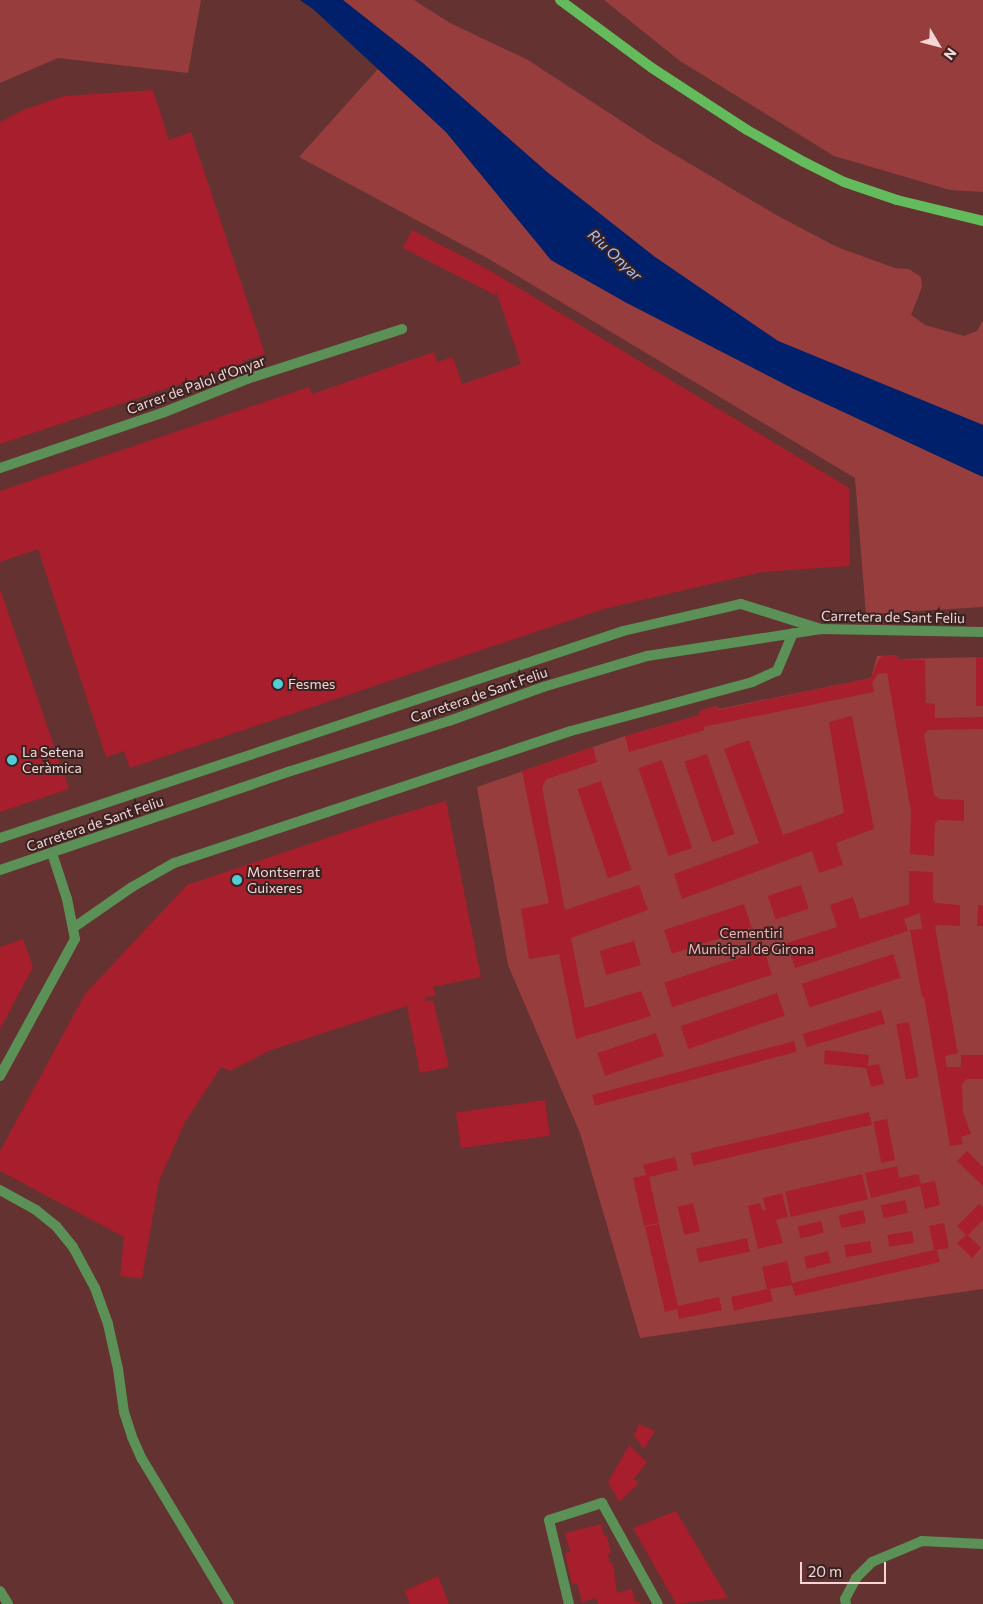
<!DOCTYPE html>
<meta charset="utf-8">
<style>
body{margin:0}
#map{position:relative;width:983px;height:1604px;overflow:hidden;background:#633231;font-family:Commissioner,sans-serif}
div>[style]{position:absolute}
.green>*{inset:0;background:#983d3e}
.water>*{inset:0;background:#00206c}
.building>*{inset:0;background:#a71f2c;transform-origin:0 0}
.lane>*{height:10px;margin:-5px;padding:0 5px;transform-origin:5px;border-radius:5px;background:#5b9056}
.street>*{height:10px;margin:-5px;padding:0 5px;transform-origin:5px;border-radius:5px;background:#5b9056}
.secondary>*{height:10px;margin:-5px;padding:0 5px;transform-origin:5px;border-radius:5px;background:#63bb5c}
.dots>*{width:14px;height:14px;translate:-50% -50%;box-sizing:border-box;border:2px solid #392221;border-radius:50%}
span{translate:-50% -50%;white-space:nowrap;text-align:center;line-height:1.15;-webkit-text-stroke:4px #392221;paint-order:stroke}
.street-label{font-size:14px;color:#f5d6d4}
.poi-label{font-size:14px;color:#f5d6d4}
.left{translate:0 -50%;text-align:left}
.park-label{font-size:14px;color:#f5b2ae}
.water-label{font-size:15px;color:#a7c4f8;font-style:italic}
.north{position:absolute;left:913px;top:20px;width:50px;height:50px;-webkit-text-stroke:4px #392221;paint-order:stroke;rotate:127deg;font-size:14px;font-weight:700;line-height:20px;text-align:center;color:#f5d6d4}
.north::after{content:'';display:block;margin:auto;width:18px;height:22px;background:#f5d6d4;clip-path:polygon(50% 0,100% 100%,50% 72%,0 100%)}
.scale{position:absolute;left:800px;top:1562px;width:86px;height:22px;box-sizing:border-box;border:2px solid #f5d6d4;border-top:0;padding-left:6px;font-size:15px;line-height:18px;white-space:nowrap;color:#f5d6d4;-webkit-text-stroke:4px #392221;paint-order:stroke}
</style>
<div id="map">
<div class="green">
<div style="clip-path:polygon(0 0,201px 0,188px 73px,58px 58px,0 83px)"></div>
<div style="clip-path:polygon(343px 0,414px 0,450px 23px,528px 60px,655px 143px,778px 216px,837px 247px,895px 268px,909px 269px,921px 277px,922px 287px,911px 315px,925px 325px,964px 336px,977px 331px,983px 320px,983px 425px,778px 341px,655px 257px,547px 172px,424px 64px)"></div>
<div style="clip-path:polygon(604px 0,983px 0,983px 192px,950px 190px,834px 156px,680px 61px)"></div>
<div style="clip-path:polygon(378px 69px,446px 132px,551px 260px,625px 302px,794px 389px,983px 477px,983px 607px,866px 614px,855px 478px,489px 259px,299px 157px)"></div>
<div style="clip-path:polygon(897px 655px,898px 659px,983px 657px,983px 1289px,640px 1338px,580px 1133px,508px 965px,477px 787px,625px 736px,700px 715px,699px 711px,717px 706px,719px 709px,871px 678px,877px 656px)"></div>
</div>
<div class="water">
<div style="clip-path:polygon(300px 0,343px 0,424px 64px,547px 172px,655px 257px,778px 341px,983px 425px,983px 477px,794px 389px,625px 302px,551px 260px,446px 132px,313px 9px)"></div>
</div>
<div class="building">
<div style="clip-path:polygon(153px 90px,169px 140px,191px 132px,265px 354px,242px 361px,243px 363px,0 444px,0 122px,23px 110px,64px 96px)"></div>
<div style="clip-path:polygon(412px 230px,489px 270px,849px 488px,850px 566px,762px 572px,604px 609px,130px 768px,124px 751px,106px 757px,38px 549px,0 562px,0 491px,309px 387px,312px 394px,434px 352px,437px 362px,453px 357px,462px 384px,521px 364px,496px 291px,495px 295px,403px 248px)"></div>
<div style="clip-path:polygon(0 589px,69px 789px,0 812px)"></div>
<div style="clip-path:polygon(888px 655px,897px 655px,898px 659px,925px 660px,926px 703px,935px 704px,935px 718px,983px 717px,983px 729px,928px 730px,924px 735px,934px 795px,940px 799px,964px 800px,964px 821px,939px 820px,935px 823px,934px 856px,910px 854px,911px 811px,887px 673px,878px 674px,872px 683px,874px 692px,703px 727px,705px 730px,629px 752px,625px 736px,700px 715px,699px 711px,717px 706px,718px 710px,871px 678px,877px 662px,882px 656px)"></div>
<div style="left:976px;top:657px;width:7px;height:49px"></div>
<div style="clip-path:polygon(852px 716px,874px 829px,836px 843px,843px 865px,819px 873px,812px 851px,682px 899px,674px 874px,759px 843px,724px 749px,749px 740px,783px 835px,844px 813px,829px 722px)"></div>
<div style="clip-path:polygon(593px 747px,597px 762px,547px 779px,542px 787px,565px 910px,639px 885px,648px 910px,571px 938px,585px 1008px,641px 991px,651px 1016px,576px 1039px,559px 954px,529px 959px,521px 909px,549px 903px,522px 771px)"></div>
<div style="left:707px;top:754px;width:85px;height:24px;rotate:71deg"></div>
<div style="left:662px;top:760px;width:93px;height:25px;rotate:71deg"></div>
<div style="left:601px;top:781px;width:94px;height:25px;rotate:71deg"></div>
<div style="clip-path:polygon(446px 801px,481px 977px,433px 987px,436px 996px,425px 997px,426px 1001px,433px 1000px,449px 1067px,420px 1073px,407px 1006px,271px 1050px,230px 1071px,221px 1067px,185px 1122px,159px 1181px,142px 1279px,120px 1276px,124px 1237px,0 1171px,0 1151px,85px 994px,187px 885px,371px 823px)"></div>
<div style="clip-path:polygon(909px 871px,933px 872px,933px 901px,936px 903px,960px 905px,960px 926px,938px 925px,935px 927px,958px 1053px,945px 1056px,947px 1067px,961px 1067px,961px 1055px,983px 1055px,983px 1079px,967px 1079px,962px 1084px,963px 1112px,971px 1134px,961px 1137px,963px 1144px,950px 1146px,924px 997px,922px 997px,910px 930px,922px 929px,920px 913px,904px 919px,908px 931px,795px 968px,787px 943px,837px 927px,830px 905px,853px 897px,860px 919px,909px 904px)"></div>
<div style="left:801px;top:885px;width:25px;height:35px;rotate:72deg"></div>
<div style="left:744px;top:904px;width:25px;height:84px;rotate:72deg"></div>
<div style="clip-path:polygon(978px 905px,983px 905px,983px 926px,977px 926px)"></div>
<div style="clip-path:polygon(23px 939px,33px 967px,0 1029px,0 947px)"></div>
<div style="left:634px;top:941px;width:25px;height:36px;rotate:74deg"></div>
<div style="left:764px;top:950px;width:26px;height:105px;rotate:72deg"></div>
<div style="left:893px;top:954px;width:25px;height:96px;rotate:72deg"></div>
<div style="left:777px;top:993px;width:24px;height:102px;rotate:71deg"></div>
<div style="left:881px;top:1010px;width:14px;height:82px;rotate:73deg"></div>
<div style="left:909px;top:1022px;width:56px;height:13px;rotate:80deg"></div>
<div style="left:656px;top:1033px;width:24px;height:62px;rotate:71deg"></div>
<div style="left:794px;top:1041px;width:11px;height:209px;rotate:75deg"></div>
<div style="clip-path:polygon(825px 1050px,869px 1055px,868px 1066px,879px 1064px,884px 1084px,871px 1087px,866px 1068px,824px 1064px)"></div>
<div style="left:545px;top:1100px;width:36px;height:90px;rotate:82deg"></div>
<div style="left:869px;top:1112px;width:13px;height:183px;rotate:77deg"></div>
<div style="left:887px;top:1119px;width:42px;height:14px;rotate:79deg"></div>
<div style="clip-path:polygon(967px 1151px,983px 1167px,983px 1186px,957px 1161px)"></div>
<div style="clip-path:polygon(675px 1157px,678px 1170px,649px 1177px,659px 1223px,644px 1226px,633px 1178px,646px 1175px,643px 1165px)"></div>
<div style="clip-path:polygon(897px 1166px,899px 1178px,918px 1174px,921px 1184px,935px 1181px,940px 1205px,925px 1209px,920px 1186px,871px 1198px,865px 1173px)"></div>
<div style="left:862px;top:1174px;width:26px;height:79px;rotate:77deg"></div>
<div style="clip-path:polygon(782px 1193px,788px 1217px,776px 1220px,783px 1243px,758px 1249px,748px 1206px,760px 1203px,762px 1210px,766px 1210px,763px 1198px)"></div>
<div style="left:905px;top:1200px;width:13px;height:25px;rotate:77deg"></div>
<div style="left:693px;top:1203px;width:29px;height:16px;rotate:76deg"></div>
<div style="clip-path:polygon(979px 1204px,983px 1207px,983px 1220px,968px 1235px,981px 1248px,972px 1258px,957px 1243px,966px 1235px,957px 1226px)"></div>
<div style="left:863px;top:1210px;width:13px;height:25px;rotate:77deg"></div>
<div style="left:821px;top:1221px;width:12px;height:24px;rotate:76deg"></div>
<div style="clip-path:polygon(944px 1223px,949px 1248px,937px 1250px,940px 1262px,795px 1296px,792px 1285px,770px 1289px,773px 1301px,734px 1311px,731px 1297px,767px 1289px,762px 1267px,787px 1261px,792px 1283px,934px 1250px,929px 1226px)"></div>
<div style="clip-path:polygon(659px 1224px,678px 1306px,719px 1297px,722px 1310px,679px 1319px,677px 1309px,665px 1312px,645px 1227px)"></div>
<div style="left:912px;top:1231px;width:12px;height:25px;rotate:81deg"></div>
<div style="left:747px;top:1238px;width:14px;height:52px;rotate:78deg"></div>
<div style="left:870px;top:1241px;width:12px;height:26px;rotate:81deg"></div>
<div style="left:828px;top:1251px;width:12px;height:25px;rotate:76deg"></div>
<div style="clip-path:polygon(639px 1424px,655px 1431px,644px 1449px,634px 1436px)"></div>
<div style="clip-path:polygon(629px 1445px,647px 1462px,634px 1479px,639px 1483px,619px 1502px,608px 1482px)"></div>
<div style="clip-path:polygon(676px 1511px,710px 1568px,728px 1598px,676px 1604px,633px 1528px)"></div>
<div style="clip-path:polygon(601px 1524px,604px 1536px,607px 1536px,611px 1553px,608px 1554px,610px 1563px,613px 1563px,617px 1593px,632px 1589px,635px 1602px,639px 1602px,640px 1604px,598px 1604px,596px 1598px,582px 1602px,577px 1583px,572px 1584px,565px 1553px,570px 1552px,565px 1533px)"></div>
<div style="clip-path:polygon(438px 1576px,449px 1604px,410px 1604px,404px 1591px)"></div>
</div>
<div class="lane">
<div style="left:0;top:838px;width:656px;rotate:-18.38deg"></div>
<div style="left:623px;top:631px;width:121px;rotate:-12.9deg"></div>
<div style="left:741px;top:604px;width:84px;rotate:17.4deg"></div>
<div style="left:73px;top:928px;width:72px;rotate:-34.8deg"></div>
<div style="left:132px;top:887px;width:48px;rotate:-29.7deg"></div>
<div style="left:174px;top:863px;width:418px;rotate:-18.4deg"></div>
<div style="left:571px;top:731px;width:188px;rotate:-15.1deg"></div>
<div style="left:752px;top:682px;width:27px;rotate:-24deg"></div>
<div style="left:777px;top:671px;width:41px;rotate:-67.2deg"></div>
</div>
<div class="street">
<div style="left:0;top:468px;width:171px;rotate:-18.8deg"></div>
<div style="left:162px;top:413px;width:92px;rotate:-21.8deg"></div>
<div style="left:247px;top:379px;width:163px;rotate:-17.9deg"></div>
<div style="left:0;top:870px;width:307px;rotate:-18.8deg"></div>
<div style="left:291px;top:771px;width:166px;rotate:-17.6deg"></div>
<div style="left:449px;top:721px;width:100px;rotate:-19.9deg"></div>
<div style="left:543px;top:687px;width:109px;rotate:-16.6deg"></div>
<div style="left:647px;top:656px;width:176px;rotate:-8.8deg"></div>
<div style="left:821px;top:629px;width:162px;rotate:1.1deg"></div>
<div style="left:0;top:1076px;width:156px;rotate:-61.3deg"></div>
<div style="left:75px;top:939px;width:41px;rotate:-101.3deg"></div>
<div style="left:67px;top:899px;width:48px;rotate:-108.1deg"></div>
<div style="left:0;top:1190px;width:41px;rotate:29.1deg"></div>
<div style="left:36px;top:1210px;width:26px;rotate:39deg"></div>
<div style="left:56px;top:1226px;width:27px;rotate:51deg"></div>
<div style="left:73px;top:1247px;width:47px;rotate:61.8deg"></div>
<div style="left:95px;top:1288px;width:38px;rotate:70deg"></div>
<div style="left:108px;top:1324px;width:46px;rotate:77.5deg"></div>
<div style="left:118px;top:1369px;width:43px;rotate:82.1deg"></div>
<div style="left:124px;top:1412px;width:26px;rotate:72deg"></div>
<div style="left:132px;top:1437px;width:24px;rotate:66deg"></div>
<div style="left:142px;top:1459px;width:169px;rotate:59deg"></div>
<div style="left:0;top:1591px;width:15px;rotate:58deg"></div>
<div style="left:569px;top:1604px;width:86px;rotate:-103.4deg"></div>
<div style="left:549px;top:1520px;width:56px;rotate:-17.8deg"></div>
<div style="left:602px;top:1503px;width:115px;rotate:61deg"></div>
<div style="left:846px;top:1604px;width:5px;rotate:-101deg"></div>
<div style="left:845px;top:1599px;width:24px;rotate:-62deg"></div>
<div style="left:856px;top:1578px;width:23px;rotate:-45deg"></div>
<div style="left:872px;top:1562px;width:54px;rotate:-22.8deg"></div>
<div style="left:922px;top:1541px;width:61px;rotate:2.8deg"></div>
</div>
<div class="secondary">
<div style="left:560px;top:0;width:114px;rotate:36.5deg"></div>
<div style="left:652px;top:68px;width:113px;rotate:33.1deg"></div>
<div style="left:747px;top:130px;width:65px;rotate:29.3deg"></div>
<div style="left:804px;top:162px;width:45px;rotate:26.6deg"></div>
<div style="left:844px;top:182px;width:56px;rotate:18.8deg"></div>
<div style="left:897px;top:200px;width:89px;rotate:13.7deg"></div>
</div>
<div class="dots">
<div style="left:278px;top:684px;background:#52ccd5"></div>
<div style="left:12px;top:760px;background:#52ccd5"></div>
<div style="left:237px;top:880px;background:#52ccd5"></div>
</div>
<div class="street-label">
<span style="left:196px;top:385px;rotate:-20deg">Carrer de Palol d'Onyar</span>
<span style="left:893px;top:617px;rotate:1deg">Carretera de Sant Feliu</span>
<span style="left:479px;top:695px;rotate:-19deg">Carretera de Sant Feliu</span>
<span style="left:95px;top:824px;rotate:-19deg">Carretera de Sant Feliu</span>
</div>
<div class="poi-label">
<span class="left" style="left:288px;top:684px">Fesmes</span>
<span class="left" style="left:22px;top:760px">La Setena<br>Ceràmica</span>
<span class="left" style="left:247px;top:880px">Montserrat<br>Guixeres</span>
</div>
<div class="park-label">
<span style="left:751px;top:941px">Cementiri<br>Municipal de Girona</span>
</div>
<div class="water-label">
<span style="left:615px;top:255px;rotate:43deg">Riu Onyar</span>
</div>
<div class="north">N</div>
<div class="scale">20 m</div>
</div>
